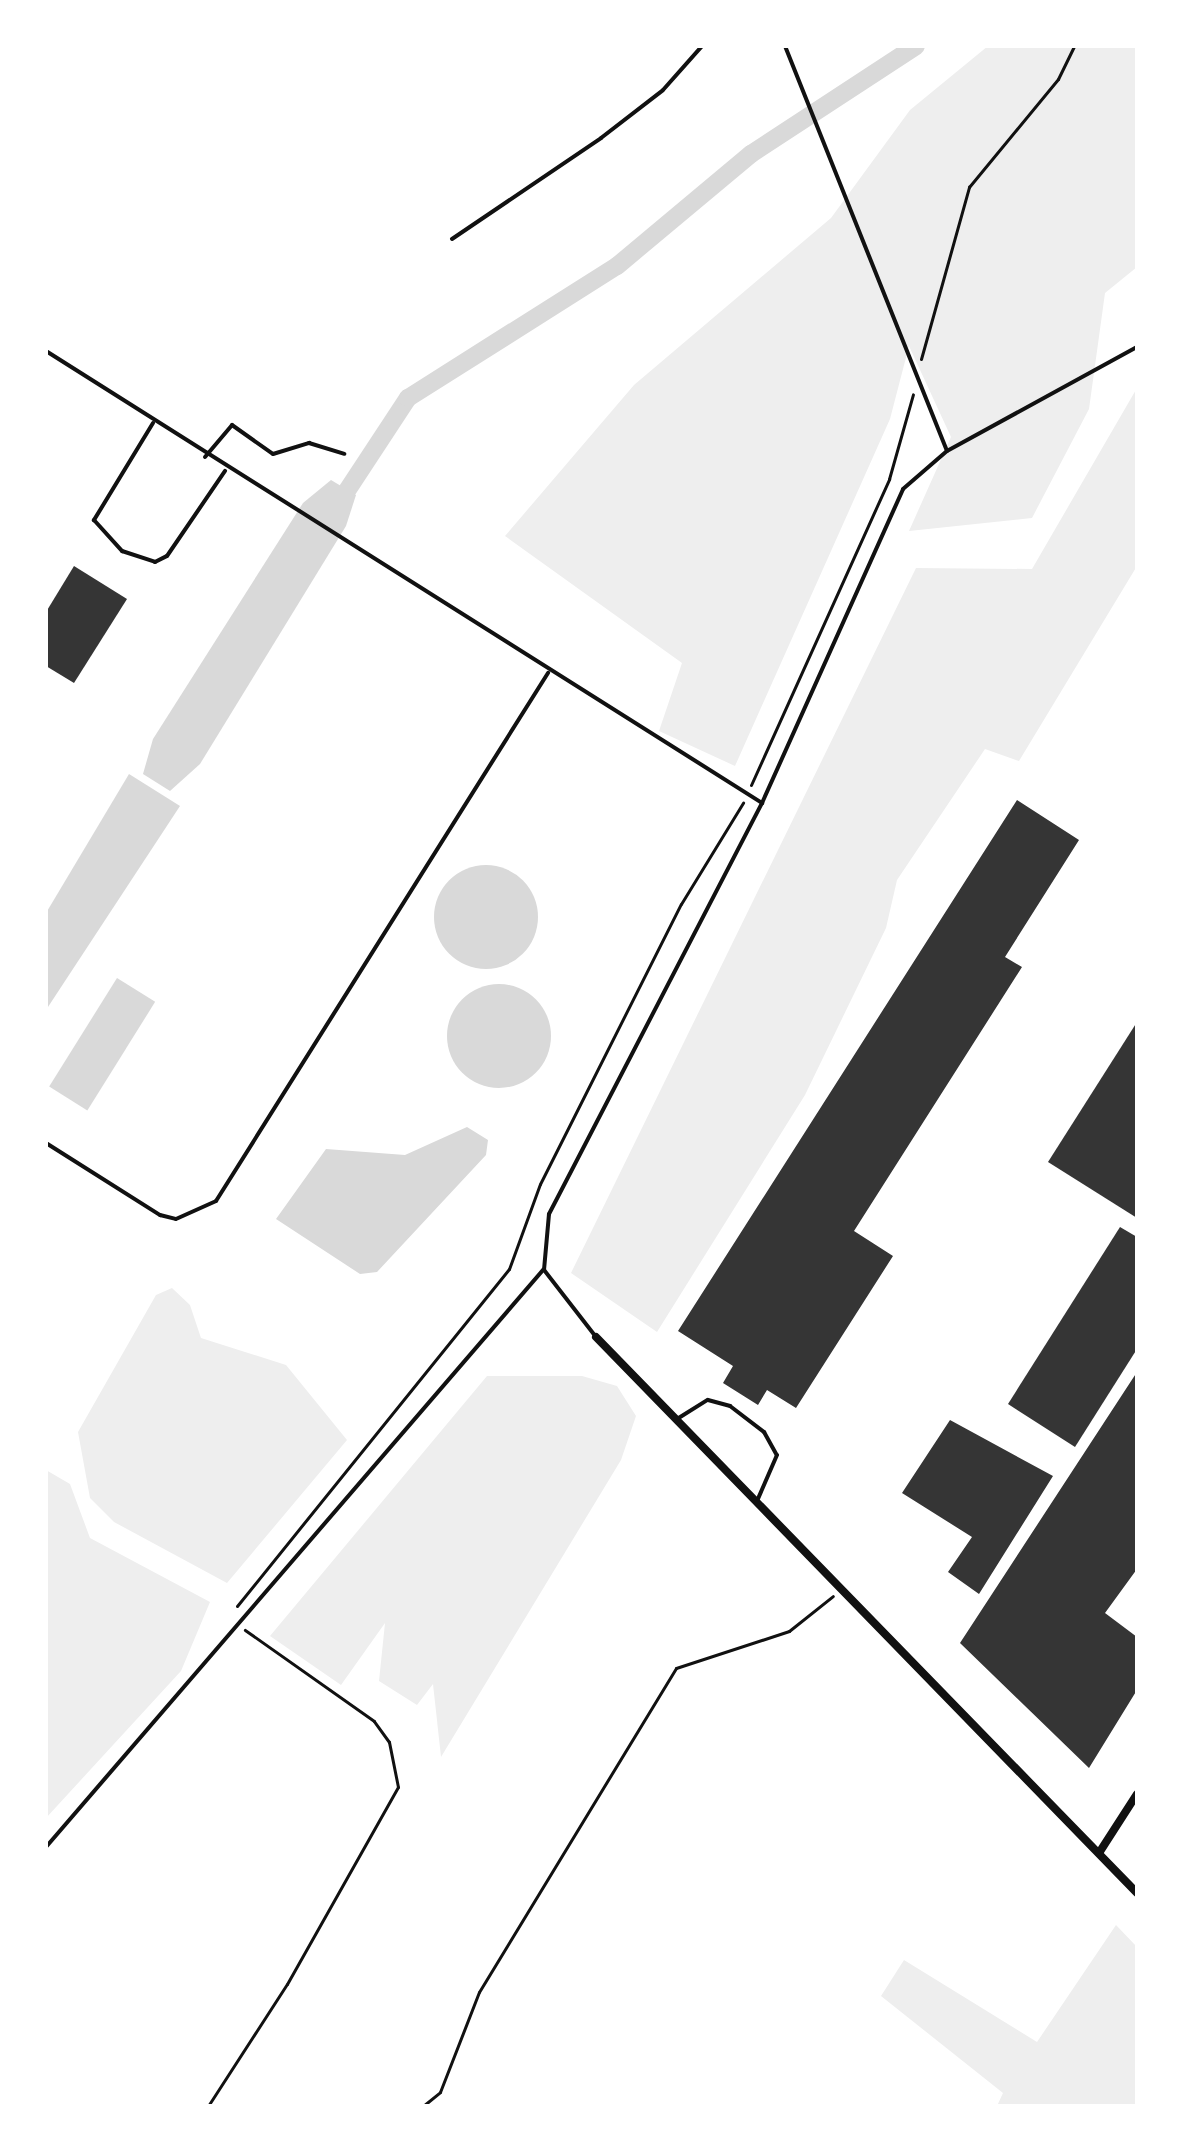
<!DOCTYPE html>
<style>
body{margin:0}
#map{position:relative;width:1183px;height:2152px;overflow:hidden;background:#fff;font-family:"Source Sans 3",sans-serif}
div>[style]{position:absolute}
.green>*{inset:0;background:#eee}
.water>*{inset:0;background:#d9d9d9;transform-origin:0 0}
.round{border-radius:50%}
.canal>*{height:18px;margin:-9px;padding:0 9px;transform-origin:9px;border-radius:9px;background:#d9d9d9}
.building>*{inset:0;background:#353535}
.path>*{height:3px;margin:-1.5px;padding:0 1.5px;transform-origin:1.5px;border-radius:1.5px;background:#111}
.service>*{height:4px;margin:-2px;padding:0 2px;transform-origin:2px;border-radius:2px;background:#111}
.minor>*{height:8px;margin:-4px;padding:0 4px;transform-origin:4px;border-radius:4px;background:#111}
span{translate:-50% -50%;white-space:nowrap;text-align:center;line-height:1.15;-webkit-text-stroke:7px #fff;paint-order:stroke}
.frame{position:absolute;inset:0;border:48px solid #fff;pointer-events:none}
</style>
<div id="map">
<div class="green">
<div style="clip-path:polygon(988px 46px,1137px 46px,1137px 267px,1105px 293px,1089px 409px,1032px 518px,909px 531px,951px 437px,909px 346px,890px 419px,735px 766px,659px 731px,682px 663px,505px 536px,634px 385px,831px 218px,910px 110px)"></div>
<div style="clip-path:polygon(1137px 388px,1137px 566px,1019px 761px,985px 749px,897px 880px,886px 928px,805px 1095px,657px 1332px,571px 1273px,916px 568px,1032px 569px)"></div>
<div style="clip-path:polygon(172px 1288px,190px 1305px,201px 1338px,286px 1365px,347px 1440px,227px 1583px,114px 1522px,90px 1498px,78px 1432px,156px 1295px)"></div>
<div style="clip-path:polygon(487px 1376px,582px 1376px,617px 1386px,636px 1416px,621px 1460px,441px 1757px,433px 1684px,417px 1705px,379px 1681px,385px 1623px,341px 1685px,270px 1636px)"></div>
<div style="clip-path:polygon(46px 1470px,70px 1484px,90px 1538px,210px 1602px,181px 1671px,46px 1818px)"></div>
<div style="clip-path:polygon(1116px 1925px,1137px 1947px,1137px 2106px,997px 2106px,1003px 2093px,881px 1996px,904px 1960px,1037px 2042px)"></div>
</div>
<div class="water">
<div style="clip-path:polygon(331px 480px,356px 495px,346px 526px,200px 764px,170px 791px,143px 774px,153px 739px,303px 503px)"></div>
<div style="clip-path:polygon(129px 774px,180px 806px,46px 1010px,46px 913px)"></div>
<div class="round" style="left:434px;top:865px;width:104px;height:104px"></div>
<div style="left:117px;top:978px;width:45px;height:128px;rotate:32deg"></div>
<div class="round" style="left:447px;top:984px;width:104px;height:104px"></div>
<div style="clip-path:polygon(467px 1127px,488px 1140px,486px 1155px,377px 1272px,360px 1274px,276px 1219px,326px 1149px,405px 1155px)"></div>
</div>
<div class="canal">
<div style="left:335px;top:509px;width:133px;rotate:-56.7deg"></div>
<div style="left:408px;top:398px;width:247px;rotate:-32.3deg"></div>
<div style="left:617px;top:266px;width:175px;rotate:-39.9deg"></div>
<div style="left:751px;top:154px;width:197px;rotate:-33.2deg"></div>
</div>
<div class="building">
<div style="clip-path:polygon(74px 566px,127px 599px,74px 683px,46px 666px,46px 612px)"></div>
<div style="clip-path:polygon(1017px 800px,1079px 840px,1005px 957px,1022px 967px,854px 1231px,893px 1256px,796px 1408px,767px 1390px,758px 1405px,723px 1383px,733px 1366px,678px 1331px)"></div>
<div style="clip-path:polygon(1137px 1022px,1137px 1218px,1048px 1162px)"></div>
<div style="clip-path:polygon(1120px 1227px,1137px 1237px,1137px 1349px,1075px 1447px,1008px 1404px)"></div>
<div style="clip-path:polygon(1137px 1372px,1137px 1569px,1105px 1613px,1137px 1637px,1137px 1690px,1089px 1768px,960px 1643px)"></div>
<div style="clip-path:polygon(950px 1420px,1053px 1476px,979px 1594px,948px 1572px,972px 1537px,902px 1493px)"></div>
</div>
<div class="path">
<div style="left:921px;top:359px;width:179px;rotate:-74.4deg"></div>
<div style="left:969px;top:187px;width:140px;rotate:-50.5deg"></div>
<div style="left:1058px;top:79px;width:37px;rotate:-64deg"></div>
<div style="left:751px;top:785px;width:336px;rotate:-65.7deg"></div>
<div style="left:889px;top:479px;width:88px;rotate:-74.2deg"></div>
<div style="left:237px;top:1606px;width:433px;rotate:-51.1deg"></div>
<div style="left:509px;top:1269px;width:90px;rotate:-70deg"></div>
<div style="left:540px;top:1184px;width:313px;rotate:-63.3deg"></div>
<div style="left:681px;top:904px;width:119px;rotate:-58.5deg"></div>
<div style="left:208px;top:2106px;width:145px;rotate:-57.1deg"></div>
<div style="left:287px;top:1984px;width:226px;rotate:-60.6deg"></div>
<div style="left:398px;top:1787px;width:46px;rotate:-101.3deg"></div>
<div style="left:389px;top:1742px;width:26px;rotate:-126deg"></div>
<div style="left:374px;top:1721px;width:158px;rotate:-144.8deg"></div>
<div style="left:423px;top:2106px;width:22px;rotate:-39deg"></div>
<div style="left:440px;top:2092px;width:107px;rotate:-68.7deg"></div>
<div style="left:479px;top:1992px;width:379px;rotate:-58.7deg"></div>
<div style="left:676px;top:1668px;width:119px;rotate:-18.1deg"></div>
<div style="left:789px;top:1631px;width:56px;rotate:-38.5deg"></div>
</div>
<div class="service">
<div style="left:785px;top:46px;width:436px;rotate:68.2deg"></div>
<div style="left:452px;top:239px;width:180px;rotate:-34.1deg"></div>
<div style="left:601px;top:138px;width:78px;rotate:-37.7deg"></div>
<div style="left:663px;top:90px;width:59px;rotate:-48.4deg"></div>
<div style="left:46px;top:351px;width:847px;rotate:32.26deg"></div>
<div style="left:153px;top:423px;width:114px;rotate:121.3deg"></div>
<div style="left:94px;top:520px;width:42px;rotate:47.9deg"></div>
<div style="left:122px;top:551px;width:35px;rotate:18deg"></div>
<div style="left:155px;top:562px;width:13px;rotate:-27deg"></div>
<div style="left:167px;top:556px;width:103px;rotate:-55.7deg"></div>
<div style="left:205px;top:457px;width:42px;rotate:-49.8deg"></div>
<div style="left:232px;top:425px;width:50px;rotate:35.3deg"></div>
<div style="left:273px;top:454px;width:38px;rotate:-17deg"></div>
<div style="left:309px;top:443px;width:37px;rotate:17deg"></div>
<div style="left:46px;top:1143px;width:135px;rotate:32.3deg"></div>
<div style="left:160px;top:1215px;width:16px;rotate:14deg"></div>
<div style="left:176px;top:1219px;width:44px;rotate:-24.2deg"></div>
<div style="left:216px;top:1201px;width:624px;rotate:-57.84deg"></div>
<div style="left:596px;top:1337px;width:85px;rotate:-127.8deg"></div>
<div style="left:544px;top:1270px;width:56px;rotate:-84.9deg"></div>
<div style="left:549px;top:1214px;width:463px;rotate:-62.6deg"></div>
<div style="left:762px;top:803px;width:344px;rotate:-65.8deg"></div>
<div style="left:903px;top:489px;width:58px;rotate:-40.8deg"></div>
<div style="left:947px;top:451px;width:217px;rotate:-28.7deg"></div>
<div style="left:677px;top:1419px;width:36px;rotate:-32deg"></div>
<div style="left:708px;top:1400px;width:23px;rotate:15deg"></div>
<div style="left:730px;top:1406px;width:43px;rotate:37.4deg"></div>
<div style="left:764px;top:1432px;width:26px;rotate:61deg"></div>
<div style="left:777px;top:1455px;width:50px;rotate:113.5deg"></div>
<div style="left:46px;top:1847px;width:762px;rotate:-49.26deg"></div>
</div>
<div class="minor">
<div style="left:596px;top:1337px;width:776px;rotate:45.78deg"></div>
<div style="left:1099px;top:1853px;width:70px;rotate:-57.2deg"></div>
</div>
<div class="frame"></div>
</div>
